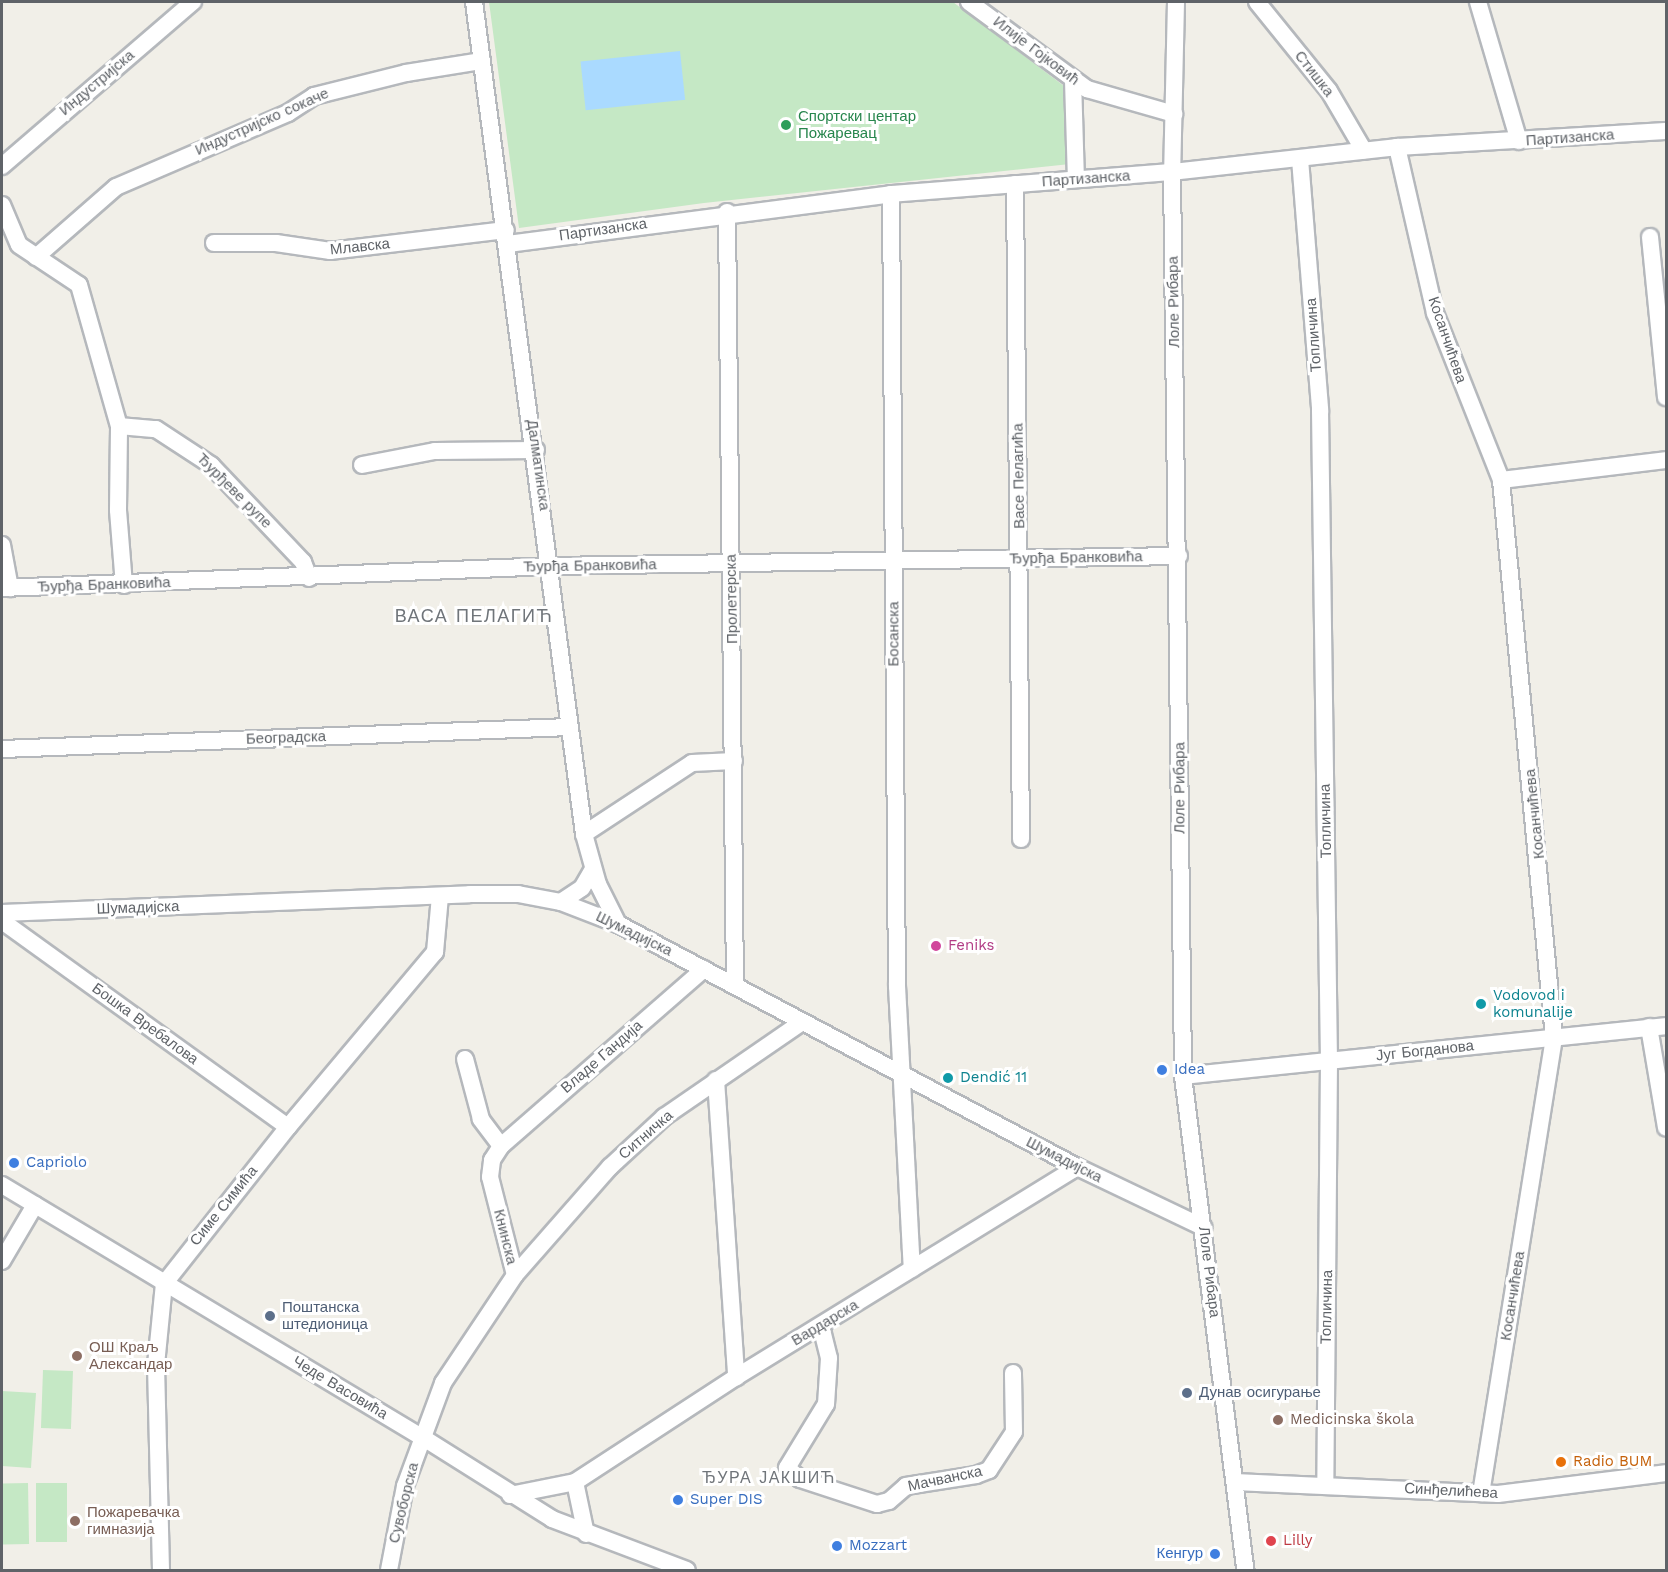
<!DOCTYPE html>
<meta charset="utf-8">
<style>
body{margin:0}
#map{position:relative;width:1668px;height:1572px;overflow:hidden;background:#f1efe8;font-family:"Work Sans",sans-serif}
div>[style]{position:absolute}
.green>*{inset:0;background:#c5e8c5;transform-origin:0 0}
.water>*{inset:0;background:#aadaff;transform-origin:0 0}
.roads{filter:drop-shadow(2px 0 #b5b8bc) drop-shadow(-2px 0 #b5b8bc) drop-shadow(0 2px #b5b8bc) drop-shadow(0 -2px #b5b8bc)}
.minor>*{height:16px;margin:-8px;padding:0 8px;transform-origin:8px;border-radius:8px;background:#fff}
.dots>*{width:16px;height:16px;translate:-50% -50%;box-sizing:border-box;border:3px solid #fff;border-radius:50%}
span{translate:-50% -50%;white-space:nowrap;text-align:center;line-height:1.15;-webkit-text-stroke:6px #fff;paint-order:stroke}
.street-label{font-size:15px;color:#5f6368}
.leisure-label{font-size:15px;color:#27864d}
.left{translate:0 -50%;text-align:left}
.hotel-label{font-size:15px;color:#b23c85}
.culture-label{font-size:15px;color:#0d838f}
.shop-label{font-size:15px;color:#366cbe}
.right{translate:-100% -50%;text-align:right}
.service-label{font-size:15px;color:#4e5e75}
.education-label{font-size:15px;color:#785e54}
.food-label{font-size:15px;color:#c56008}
.health-label{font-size:15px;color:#be3a42}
.neighbourhood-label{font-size:16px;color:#70757a;letter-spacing:1.5px}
.quarter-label{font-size:18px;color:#70757a;letter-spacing:1.5px}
.frame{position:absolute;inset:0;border:3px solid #5f6368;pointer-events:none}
</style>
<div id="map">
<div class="green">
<div style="clip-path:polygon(489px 2px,953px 2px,1064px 86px,1070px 164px,704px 203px,519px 228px)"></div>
<div style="left:43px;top:1370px;width:30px;height:58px;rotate:2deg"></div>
<div style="clip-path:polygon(2px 1391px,36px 1393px,31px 1468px,2px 1466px)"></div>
<div style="left:28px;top:1483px;width:61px;height:26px;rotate:89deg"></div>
<div style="left:36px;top:1483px;width:31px;height:59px"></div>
</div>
<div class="water">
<div style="left:680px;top:51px;width:49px;height:100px;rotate:84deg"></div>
</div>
<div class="roads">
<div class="minor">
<div style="left:474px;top:2px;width:839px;rotate:82.47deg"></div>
<div style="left:584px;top:834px;width:52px;rotate:74.4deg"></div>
<div style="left:598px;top:884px;width:45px;rotate:63.4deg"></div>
<div style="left:969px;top:2px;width:147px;rotate:36.4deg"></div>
<div style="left:1087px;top:89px;width:91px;rotate:16deg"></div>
<div style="left:1176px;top:2px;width:170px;rotate:91.3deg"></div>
<div style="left:1172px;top:172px;width:904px;rotate:89.3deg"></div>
<div style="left:1183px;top:1076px;width:498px;rotate:82.8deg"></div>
<div style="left:1257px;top:2px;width:114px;rotate:51deg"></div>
<div style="left:1329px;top:91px;width:69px;rotate:59.7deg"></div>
<div style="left:1478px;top:2px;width:145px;rotate:73.6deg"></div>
<div style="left:1073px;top:80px;width:99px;rotate:88.3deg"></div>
<div style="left:1397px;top:147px;width:170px;rotate:77.1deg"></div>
<div style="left:1435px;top:313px;width:180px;rotate:68.4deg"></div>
<div style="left:1501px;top:480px;width:561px;rotate:84.57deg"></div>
<div style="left:1554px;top:1038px;width:461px;rotate:99.1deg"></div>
<div style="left:1300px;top:159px;width:252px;rotate:85.4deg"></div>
<div style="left:1320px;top:410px;width:651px;rotate:89.21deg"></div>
<div style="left:1329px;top:1061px;width:423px;rotate:90.5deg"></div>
<div style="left:2px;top:166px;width:252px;rotate:-40.7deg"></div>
<div style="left:1015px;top:184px;width:655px;rotate:89.48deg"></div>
<div style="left:891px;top:194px;width:792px;rotate:89.57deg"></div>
<div style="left:897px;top:986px;width:283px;rotate:87deg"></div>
<div style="left:2px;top:205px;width:43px;rotate:67deg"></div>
<div style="left:19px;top:245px;width:72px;rotate:33.7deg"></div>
<div style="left:79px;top:285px;width:147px;rotate:74.2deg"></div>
<div style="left:727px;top:212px;width:773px;rotate:89.41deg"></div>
<div style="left:1650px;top:237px;width:161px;rotate:84.3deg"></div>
<div style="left:214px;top:243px;width:62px"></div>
<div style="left:276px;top:243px;width:55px;rotate:8.4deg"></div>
<div style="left:330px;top:251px;width:177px;rotate:-6.8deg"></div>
<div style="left:508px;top:244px;width:386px;rotate:-7.4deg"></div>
<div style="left:891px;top:194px;width:282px;rotate:-4.5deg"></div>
<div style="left:1172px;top:172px;width:226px;rotate:-6.3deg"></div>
<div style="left:1397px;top:147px;width:269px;rotate:-3.4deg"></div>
<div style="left:36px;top:257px;width:106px;rotate:-41.2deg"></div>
<div style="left:116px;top:187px;width:187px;rotate:-23.3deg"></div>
<div style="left:288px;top:113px;width:31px;rotate:-33deg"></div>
<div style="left:314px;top:96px;width:95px;rotate:-14deg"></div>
<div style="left:406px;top:73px;width:77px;rotate:-9deg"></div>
<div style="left:362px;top:465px;width:74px;rotate:-10.9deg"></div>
<div style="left:435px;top:451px;width:101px;rotate:-0.6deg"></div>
<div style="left:1501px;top:480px;width:166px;rotate:-6.9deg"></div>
<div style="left:2px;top:545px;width:44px;rotate:79.5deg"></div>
<div style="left:124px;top:585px;width:75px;rotate:-94.6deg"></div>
<div style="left:118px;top:510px;width:84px;rotate:-89.3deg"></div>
<div style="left:119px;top:426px;width:37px;rotate:5deg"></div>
<div style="left:156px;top:429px;width:66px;rotate:33.2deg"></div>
<div style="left:211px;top:465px;width:134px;rotate:46.5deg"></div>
<div style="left:303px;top:562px;width:17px;rotate:69deg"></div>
<div style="left:2px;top:588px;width:549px;rotate:-2.29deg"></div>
<div style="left:551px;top:566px;width:628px;rotate:-0.91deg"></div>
<div style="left:2px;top:749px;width:568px;rotate:-2.22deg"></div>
<div style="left:584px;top:834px;width:129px;rotate:-33.3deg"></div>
<div style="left:692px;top:763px;width:42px;rotate:-2.7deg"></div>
<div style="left:561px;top:902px;width:25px;rotate:-34deg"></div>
<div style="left:582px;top:888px;width:22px;rotate:-60deg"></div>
<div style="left:2px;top:913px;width:468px;rotate:-2.3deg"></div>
<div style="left:470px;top:894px;width:48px"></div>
<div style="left:518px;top:894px;width:44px;rotate:10.5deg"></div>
<div style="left:561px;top:902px;width:61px;rotate:21.1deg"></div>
<div style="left:618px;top:924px;width:519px;rotate:27.9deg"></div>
<div style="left:1077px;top:1167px;width:140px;rotate:25.5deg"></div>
<div style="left:2px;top:921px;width:352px;rotate:35.8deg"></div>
<div style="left:1649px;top:1027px;width:102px;rotate:80.4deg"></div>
<div style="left:1183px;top:1076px;width:486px;rotate:-5.9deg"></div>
<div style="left:716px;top:1080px;width:298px;rotate:86.1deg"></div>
<div style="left:501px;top:1146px;width:269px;rotate:-41.1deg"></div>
<div style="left:2px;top:1185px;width:490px;rotate:31deg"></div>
<div style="left:422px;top:1437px;width:154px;rotate:32.2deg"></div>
<div style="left:552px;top:1519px;width:144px;rotate:20.7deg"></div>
<div style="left:2px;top:1261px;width:65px;rotate:-59.5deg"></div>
<div style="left:515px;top:1275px;width:144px;rotate:-48.7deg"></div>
<div style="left:610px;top:1167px;width:74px;rotate:-42.8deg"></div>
<div style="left:664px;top:1117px;width:166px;rotate:-34.5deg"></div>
<div style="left:821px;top:1326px;width:33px;rotate:76deg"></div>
<div style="left:829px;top:1358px;width:46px;rotate:93.7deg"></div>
<div style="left:826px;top:1404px;width:75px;rotate:121.4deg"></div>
<div style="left:787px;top:1468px;width:17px;rotate:40deg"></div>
<div style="left:800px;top:1479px;width:81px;rotate:18deg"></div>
<div style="left:877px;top:1504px;width:12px;rotate:-14deg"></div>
<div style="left:889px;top:1501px;width:23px;rotate:-41deg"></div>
<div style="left:906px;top:1486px;width:71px;rotate:-8.9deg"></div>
<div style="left:976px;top:1475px;width:14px;rotate:-21deg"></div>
<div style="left:989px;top:1470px;width:45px;rotate:-56.7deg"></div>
<div style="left:1014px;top:1432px;width:59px;rotate:-91deg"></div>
<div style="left:575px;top:1482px;width:53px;rotate:78.1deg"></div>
<div style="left:1235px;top:1482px;width:263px;rotate:2.6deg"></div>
<div style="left:1498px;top:1494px;width:169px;rotate:-7.1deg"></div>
<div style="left:510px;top:1495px;width:66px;rotate:-11.3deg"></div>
<div style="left:575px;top:1482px;width:192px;rotate:-33.1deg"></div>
<div style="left:736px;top:1377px;width:400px;rotate:-31.6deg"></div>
<div style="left:161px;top:1570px;width:205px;rotate:-91.4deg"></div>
<div style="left:156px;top:1365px;width:81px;rotate:-84.4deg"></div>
<div style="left:164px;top:1284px;width:200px;rotate:-51.7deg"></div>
<div style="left:288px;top:1127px;width:229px;rotate:-50deg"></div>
<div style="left:435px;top:952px;width:56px;rotate:-84.9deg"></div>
<div style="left:389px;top:1570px;width:86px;rotate:-79.2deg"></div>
<div style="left:405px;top:1486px;width:110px;rotate:-69.7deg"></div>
<div style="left:443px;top:1383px;width:130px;rotate:-56.3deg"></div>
<div style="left:515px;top:1275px;width:101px;rotate:-104.3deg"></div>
<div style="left:490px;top:1177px;width:17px;rotate:-83deg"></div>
<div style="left:492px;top:1160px;width:17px;rotate:-57deg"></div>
<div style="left:501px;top:1146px;width:34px;rotate:-127deg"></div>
<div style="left:481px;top:1119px;width:62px;rotate:-104.9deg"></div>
</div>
</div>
<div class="dots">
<div style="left:786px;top:125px;background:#2e9e5b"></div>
<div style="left:936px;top:946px;background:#d1479c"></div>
<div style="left:1481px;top:1004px;background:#0f9aa8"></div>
<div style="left:1162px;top:1070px;background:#3f7fe0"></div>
<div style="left:948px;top:1078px;background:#0f9aa8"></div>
<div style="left:14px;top:1163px;background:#3f7fe0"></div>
<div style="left:270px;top:1316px;background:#5c6f8a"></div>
<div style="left:77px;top:1356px;background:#8d6e63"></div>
<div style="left:1187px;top:1393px;background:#5c6f8a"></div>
<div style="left:1278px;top:1420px;background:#8d6e63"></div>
<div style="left:1561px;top:1462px;background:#e8710a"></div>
<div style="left:678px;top:1500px;background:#3f7fe0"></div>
<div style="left:75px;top:1521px;background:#8d6e63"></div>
<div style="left:1271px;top:1541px;background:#e0444e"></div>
<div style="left:837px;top:1546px;background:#3f7fe0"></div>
<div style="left:1215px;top:1554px;background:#3f7fe0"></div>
</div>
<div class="street-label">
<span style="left:1036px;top:51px;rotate:37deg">Илије Гојковић</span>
<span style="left:1314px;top:74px;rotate:52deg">Стишка</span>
<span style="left:97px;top:83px;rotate:-40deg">Индустријска</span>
<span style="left:262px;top:122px;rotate:-24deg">Индустријско сокаче</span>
<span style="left:1570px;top:138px;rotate:-4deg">Партизанска</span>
<span style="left:1086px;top:179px;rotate:-4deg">Партизанска</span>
<span style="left:603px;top:230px;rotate:-8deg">Партизанска</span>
<span style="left:360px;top:247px;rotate:-6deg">Млавска</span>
<span style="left:1174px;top:302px;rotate:-91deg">Лоле Рибара</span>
<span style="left:1314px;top:335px;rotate:-94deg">Топличина</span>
<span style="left:1447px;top:340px;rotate:71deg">Косанчићева</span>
<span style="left:538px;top:465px;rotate:82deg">Далматинска</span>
<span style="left:1019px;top:476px;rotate:-91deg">Васе Пелагића</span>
<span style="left:234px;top:491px;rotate:45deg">Ђурђеве рупе</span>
<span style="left:1076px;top:558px;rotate:-1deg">Ђурђа Бранковића</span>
<span style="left:590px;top:566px;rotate:-1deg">Ђурђа Бранковића</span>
<span style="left:104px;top:585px;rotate:-2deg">Ђурђа Бранковића</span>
<span style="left:732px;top:599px;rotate:-91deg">Пролетерска</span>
<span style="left:894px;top:634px;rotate:-90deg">Босанска</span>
<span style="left:286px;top:738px;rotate:-2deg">Београдска</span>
<span style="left:1180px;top:788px;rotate:-90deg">Лоле Рибара</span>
<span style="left:1535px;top:814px;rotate:-96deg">Косанчићева</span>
<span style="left:1326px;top:821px;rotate:-91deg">Топличина</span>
<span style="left:138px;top:908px;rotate:-2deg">Шумадијска</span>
<span style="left:634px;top:934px;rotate:26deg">Шумадијска</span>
<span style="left:145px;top:1024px;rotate:36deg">Бошка Вребалова</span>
<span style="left:1425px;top:1051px;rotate:-6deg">Југ Богданова</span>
<span style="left:602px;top:1057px;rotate:-41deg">Владе Гандија</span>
<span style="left:646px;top:1135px;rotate:-41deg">Ситничка</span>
<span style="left:1064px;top:1160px;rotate:27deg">Шумадијска</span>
<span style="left:224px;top:1206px;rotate:-51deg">Симе Симића</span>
<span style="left:505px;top:1237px;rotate:76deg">Книнска</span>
<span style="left:1209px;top:1272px;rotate:83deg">Лоле Рибара</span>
<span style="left:1513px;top:1296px;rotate:-81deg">Косанчићева</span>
<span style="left:1327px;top:1307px;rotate:-89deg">Топличина</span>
<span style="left:825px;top:1323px;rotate:-31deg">Вардарска</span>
<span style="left:340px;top:1388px;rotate:31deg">Чеде Васовића</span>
<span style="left:945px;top:1479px;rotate:-12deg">Мачванска</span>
<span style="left:1451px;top:1491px;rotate:3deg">Синђелићева</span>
<span style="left:404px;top:1503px;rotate:-76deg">Сувоборска</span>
</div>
<div class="leisure-label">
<span class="left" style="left:798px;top:125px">Спортски центар<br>Пожаревац</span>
</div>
<div class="hotel-label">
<span class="left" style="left:948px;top:946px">Feniks</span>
</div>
<div class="culture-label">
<span class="left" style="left:1493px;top:1004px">Vodovod i<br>komunalije</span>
<span class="left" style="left:960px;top:1078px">Dendić 11</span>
</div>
<div class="shop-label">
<span class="left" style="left:1174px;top:1070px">Idea</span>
<span class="left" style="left:26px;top:1163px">Capriolo</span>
<span class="left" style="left:690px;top:1500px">Super DIS</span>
<span class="left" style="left:849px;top:1546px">Mozzart</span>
<span class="right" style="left:1203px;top:1554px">Кенгур</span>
</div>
<div class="service-label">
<span class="left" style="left:282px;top:1316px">Поштанска<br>штедионица</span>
<span class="left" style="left:1199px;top:1393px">Дунав осигурање</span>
</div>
<div class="education-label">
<span class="left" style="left:89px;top:1356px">ОШ Краљ<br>Александар</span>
<span class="left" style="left:1290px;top:1420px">Medicinska škola</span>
<span class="left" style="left:87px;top:1521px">Пожаревачка<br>гимназија</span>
</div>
<div class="food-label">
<span class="left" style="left:1573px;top:1462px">Radio BUM</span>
</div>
<div class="health-label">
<span class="left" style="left:1283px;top:1541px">Lilly</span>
</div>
<div class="neighbourhood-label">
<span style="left:769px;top:1478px">ЂУРА ЈАКШИЋ</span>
</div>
<div class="quarter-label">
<span style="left:474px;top:616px">ВАСА ПЕЛАГИЋ</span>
</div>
<div class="frame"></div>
</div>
